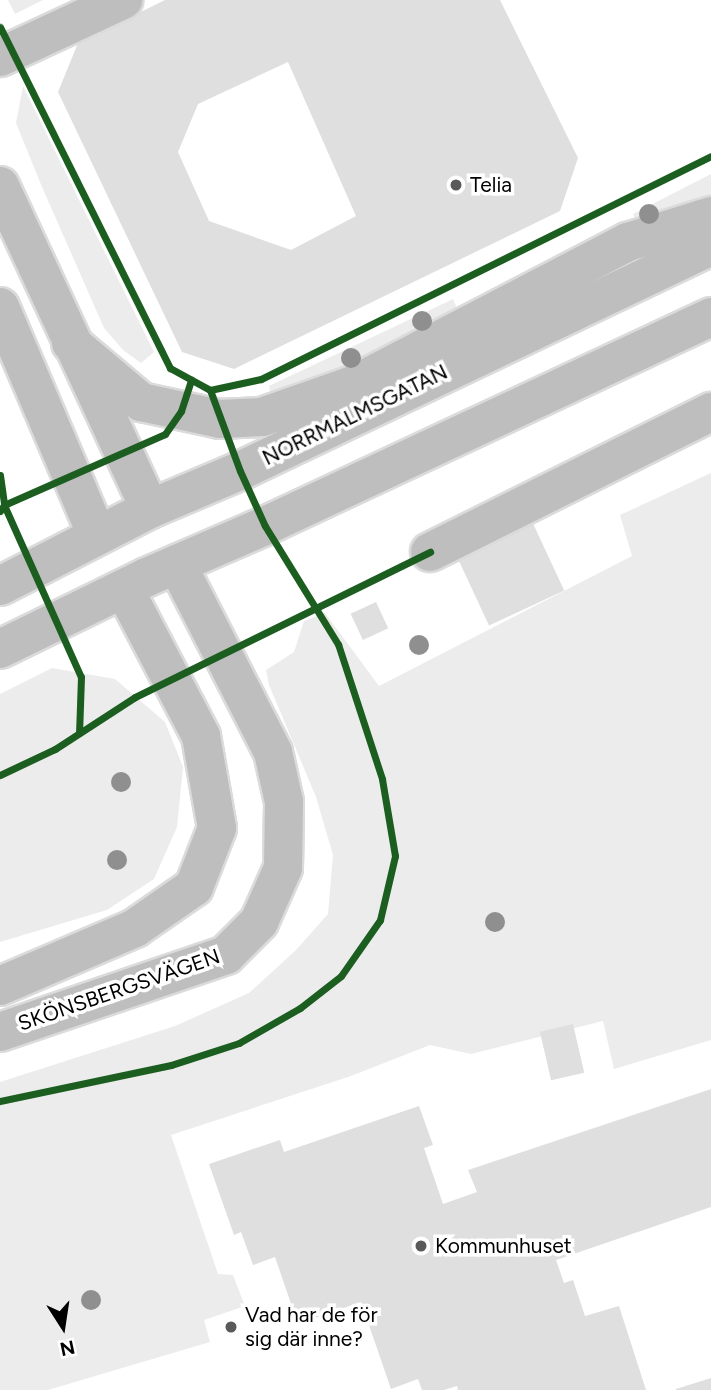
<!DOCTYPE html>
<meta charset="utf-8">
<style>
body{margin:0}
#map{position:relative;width:711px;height:1390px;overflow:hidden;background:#fff;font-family:Figtree,sans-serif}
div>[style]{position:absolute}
.green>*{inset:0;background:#ececec}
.building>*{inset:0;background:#dfdfdf;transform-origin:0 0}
.roads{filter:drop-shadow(2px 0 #dbdbdb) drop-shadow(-2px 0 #dbdbdb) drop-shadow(0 2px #dbdbdb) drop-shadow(0 -2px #dbdbdb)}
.minor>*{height:38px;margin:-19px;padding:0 19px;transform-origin:19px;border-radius:19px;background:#bebebe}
.major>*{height:38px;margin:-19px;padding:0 19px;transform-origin:19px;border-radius:19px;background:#bebebe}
.cycleway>*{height:7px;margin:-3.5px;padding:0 3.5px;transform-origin:3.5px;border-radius:3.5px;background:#1b5e20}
.trees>*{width:20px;height:20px;margin:-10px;border-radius:50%;background:#8f8f8f}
.dots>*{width:19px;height:19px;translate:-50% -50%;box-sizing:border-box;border:4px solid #fff;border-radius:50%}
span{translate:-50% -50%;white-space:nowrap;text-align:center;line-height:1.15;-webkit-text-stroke:7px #fff;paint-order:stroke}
.poi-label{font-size:21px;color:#000}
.left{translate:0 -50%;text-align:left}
.street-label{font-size:21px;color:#000}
.north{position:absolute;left:28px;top:1292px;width:70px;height:70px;-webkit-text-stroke:5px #fff;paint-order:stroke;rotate:168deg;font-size:19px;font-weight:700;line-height:28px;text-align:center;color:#000}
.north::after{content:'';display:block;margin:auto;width:24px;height:32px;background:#000;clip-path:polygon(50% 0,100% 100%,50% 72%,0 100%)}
</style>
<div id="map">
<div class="green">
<div style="clip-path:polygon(8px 0,43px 0,15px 14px)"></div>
<div style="clip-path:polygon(23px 86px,154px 352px,141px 363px,123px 350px,104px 328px,42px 187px,16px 123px)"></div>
<div style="clip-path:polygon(711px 174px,711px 200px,639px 227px,633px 214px)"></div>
<div style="clip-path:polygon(453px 299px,460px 315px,323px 380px,271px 396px,269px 386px)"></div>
<div style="clip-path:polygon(711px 473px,711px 1040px,614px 1069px,603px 1021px,471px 1054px,430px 1045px,351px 1076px,171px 1135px,218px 1274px,233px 1275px,245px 1306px,204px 1320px,210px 1342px,48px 1390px,0 1390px,0 1082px,175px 1026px,249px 993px,296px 950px,328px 914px,333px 855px,316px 797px,269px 685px,266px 670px,294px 652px,304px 621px,325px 613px,379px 686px,632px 556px,620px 515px)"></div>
<div style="clip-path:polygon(52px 668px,115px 679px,165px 722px,183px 767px,177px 827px,154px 879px,107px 910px,0 942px,0 694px)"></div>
</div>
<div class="building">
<div style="clip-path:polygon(evenodd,165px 0,500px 0,578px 158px,560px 211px,234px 369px,182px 352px,58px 92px,78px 43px,165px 0,288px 62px,356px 216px,291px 250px,209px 221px,178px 152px,198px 104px,288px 62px)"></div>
<div style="left:530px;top:517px;width:81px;height:83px;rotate:65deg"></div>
<div style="left:376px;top:602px;width:29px;height:28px;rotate:65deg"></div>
<div style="left:573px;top:1024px;width:50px;height:34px;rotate:77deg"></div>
<div style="clip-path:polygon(711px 1089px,711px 1207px,556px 1260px,564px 1283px,573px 1280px,585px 1316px,619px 1306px,646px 1390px,458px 1390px,457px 1386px,444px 1390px,422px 1390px,418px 1379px,391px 1389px,361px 1302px,298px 1324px,275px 1257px,253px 1265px,241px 1232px,234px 1235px,209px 1164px,280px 1140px,284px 1152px,419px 1106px,433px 1145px,424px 1148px,443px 1204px,477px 1192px,468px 1170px)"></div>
<div style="clip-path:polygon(711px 1378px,711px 1390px,676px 1390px,676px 1389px)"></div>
</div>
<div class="roads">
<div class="minor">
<div style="left:0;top:57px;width:136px;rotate:-24.9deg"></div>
<div style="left:0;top:186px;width:356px;rotate:65.1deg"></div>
<div style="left:0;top:307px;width:248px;rotate:67deg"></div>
<div style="left:430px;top:552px;width:314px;rotate:-26.5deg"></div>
<div style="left:0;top:986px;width:147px;rotate:-23.2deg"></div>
<div style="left:135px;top:928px;width:72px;rotate:-34.8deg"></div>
<div style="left:194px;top:887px;width:63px;rotate:-68.7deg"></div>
<div style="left:217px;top:828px;width:93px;rotate:-99.9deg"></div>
<div style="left:201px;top:736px;width:166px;rotate:-117.6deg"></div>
<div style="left:0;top:1032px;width:239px;rotate:-18.8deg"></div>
<div style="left:226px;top:955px;width:47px;rotate:-45deg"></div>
<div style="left:259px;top:922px;width:59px;rotate:-66deg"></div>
<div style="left:283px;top:868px;width:66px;rotate:-89.1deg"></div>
<div style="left:284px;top:802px;width:51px;rotate:-102.4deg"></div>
<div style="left:273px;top:752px;width:211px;rotate:-117.1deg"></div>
</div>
<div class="major">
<div style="left:71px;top:343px;width:92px;rotate:40.1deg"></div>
<div style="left:141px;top:402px;width:81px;rotate:12.1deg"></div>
<div style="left:220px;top:419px;width:42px;rotate:-2.7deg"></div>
<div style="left:262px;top:417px;width:96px;rotate:-19.4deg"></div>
<div style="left:353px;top:385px;width:310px;rotate:-27.5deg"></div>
<div style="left:628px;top:242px;width:87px;rotate:-17.4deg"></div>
<div style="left:0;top:586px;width:169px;rotate:-27.2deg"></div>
<div style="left:150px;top:509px;width:98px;rotate:-22.9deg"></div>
<div style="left:240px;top:471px;width:522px;rotate:-25.53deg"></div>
<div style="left:0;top:649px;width:164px;rotate:-26.1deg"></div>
<div style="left:147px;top:577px;width:129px;rotate:-23.4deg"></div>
<div style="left:265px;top:526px;width:493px;rotate:-25.1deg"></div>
</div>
</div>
<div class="cycleway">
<div style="left:0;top:27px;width:381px;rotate:63.5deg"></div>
<div style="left:170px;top:368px;width:46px;rotate:28.8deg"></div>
<div style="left:210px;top:390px;width:86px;rotate:69.7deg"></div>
<div style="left:240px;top:471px;width:60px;rotate:65.6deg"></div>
<div style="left:265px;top:526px;width:139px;rotate:58.3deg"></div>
<div style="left:338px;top:644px;width:142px;rotate:71.9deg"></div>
<div style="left:382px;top:779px;width:78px;rotate:80.4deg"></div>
<div style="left:395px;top:856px;width:66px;rotate:103.2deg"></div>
<div style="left:380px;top:920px;width:68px;rotate:124.9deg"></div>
<div style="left:341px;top:976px;width:52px;rotate:142deg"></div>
<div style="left:300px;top:1008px;width:70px;rotate:150.2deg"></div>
<div style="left:239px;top:1043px;width:71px;rotate:162.1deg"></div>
<div style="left:171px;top:1065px;width:175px;rotate:168.1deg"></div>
<div style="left:210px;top:390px;width:52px;rotate:-12.2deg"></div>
<div style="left:261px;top:379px;width:502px;rotate:-26.36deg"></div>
<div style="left:0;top:475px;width:30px;rotate:82deg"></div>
<div style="left:4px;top:505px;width:188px;rotate:65.9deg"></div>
<div style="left:81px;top:677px;width:56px;rotate:92deg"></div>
<div style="left:0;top:511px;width:7px;rotate:-56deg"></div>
<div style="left:4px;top:505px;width:176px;rotate:-23.8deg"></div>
<div style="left:165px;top:434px;width:28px;rotate:-55deg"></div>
<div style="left:181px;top:411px;width:33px;rotate:-72deg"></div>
<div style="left:0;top:775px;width:61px;rotate:-25.3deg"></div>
<div style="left:55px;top:749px;width:95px;rotate:-33deg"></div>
<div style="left:135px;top:697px;width:329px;rotate:-26.2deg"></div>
</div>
<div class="trees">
<div style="left:649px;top:214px"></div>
<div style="left:422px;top:321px"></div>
<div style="left:351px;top:358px"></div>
<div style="left:419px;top:645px"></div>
<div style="left:121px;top:782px"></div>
<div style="left:117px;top:860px"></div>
<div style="left:495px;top:922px"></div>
<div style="left:91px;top:1300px"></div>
</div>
<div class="dots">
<div style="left:456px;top:185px;background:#595959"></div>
<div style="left:421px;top:1246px;background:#595959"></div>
<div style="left:231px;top:1327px;background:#595959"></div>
</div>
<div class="poi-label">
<span class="left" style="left:470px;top:185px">Telia</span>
<span class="left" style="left:435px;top:1246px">Kommunhuset</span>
<span class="left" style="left:245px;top:1327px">Vad har de för<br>sig där inne?</span>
</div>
<div class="street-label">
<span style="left:355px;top:415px;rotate:-26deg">NORRMALMSGATAN</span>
<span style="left:119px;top:990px;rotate:-19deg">SKÖNSBERGSVÄGEN</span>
</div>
<div class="north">N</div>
</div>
